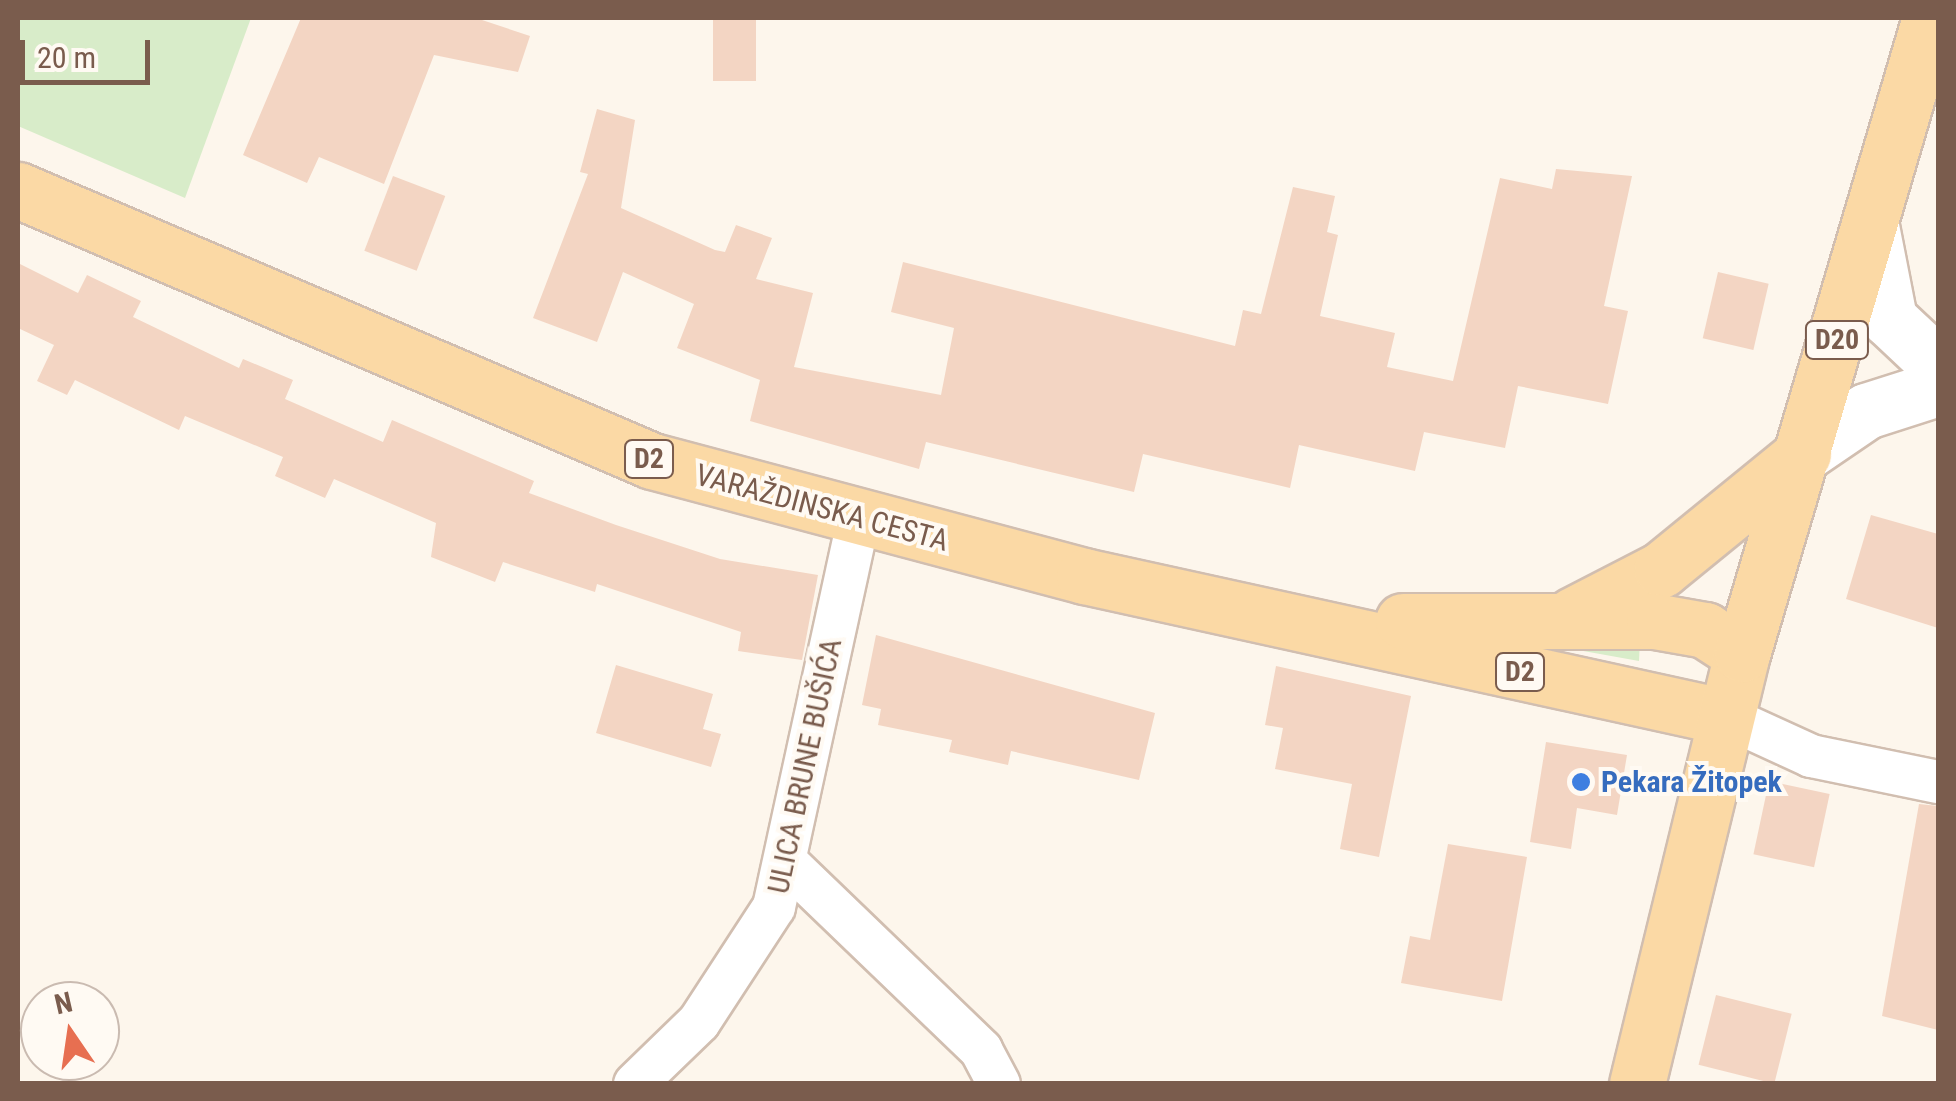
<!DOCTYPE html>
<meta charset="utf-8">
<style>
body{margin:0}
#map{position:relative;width:1956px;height:1101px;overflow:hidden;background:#fdf6ec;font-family:"Roboto Condensed",sans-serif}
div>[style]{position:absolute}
.green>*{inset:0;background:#d8ecc9}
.building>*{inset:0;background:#f3d5c3;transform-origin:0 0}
.roads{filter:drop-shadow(2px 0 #d1beb0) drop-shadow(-2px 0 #d1beb0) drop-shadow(0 2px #d1beb0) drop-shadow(0 -2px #d1beb0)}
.street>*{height:42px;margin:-21px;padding:0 21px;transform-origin:21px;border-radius:21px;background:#fff}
.secondary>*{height:55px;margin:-27.5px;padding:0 27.5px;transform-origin:27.5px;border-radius:27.5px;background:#fff}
.primary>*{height:55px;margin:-27.5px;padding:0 27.5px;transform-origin:27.5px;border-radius:27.5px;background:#fbd9a5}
.dots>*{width:28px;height:28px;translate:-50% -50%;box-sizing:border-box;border:5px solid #fffaf3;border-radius:50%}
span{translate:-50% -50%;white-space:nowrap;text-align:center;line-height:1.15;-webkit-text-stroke:8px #fffaf3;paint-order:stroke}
.shield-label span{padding:2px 8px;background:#fffaf3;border:2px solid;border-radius:8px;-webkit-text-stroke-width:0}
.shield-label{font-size:28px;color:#7a5c4d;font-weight:700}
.street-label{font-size:30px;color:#7a5c4d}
.shop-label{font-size:30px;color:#366cbe;font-weight:700}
.left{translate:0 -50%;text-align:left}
.frame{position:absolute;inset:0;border:20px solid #7a5c4d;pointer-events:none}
.north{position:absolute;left:20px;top:981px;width:100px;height:100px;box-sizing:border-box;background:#fffaf3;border:2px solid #cabbb1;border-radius:50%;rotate:347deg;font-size:28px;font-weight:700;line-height:40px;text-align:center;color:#7a5c4d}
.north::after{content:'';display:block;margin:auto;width:35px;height:45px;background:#e76f51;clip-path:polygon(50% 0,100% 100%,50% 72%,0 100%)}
.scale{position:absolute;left:20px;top:40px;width:130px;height:45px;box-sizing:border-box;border:5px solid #7a5c4d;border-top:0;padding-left:12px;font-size:30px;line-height:35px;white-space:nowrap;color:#7a5c4d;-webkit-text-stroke:8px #fffaf3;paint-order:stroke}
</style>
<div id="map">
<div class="green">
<div style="clip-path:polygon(18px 18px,251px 18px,185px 198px,18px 126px)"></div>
<div style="clip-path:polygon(1640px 640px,1639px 661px,1550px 645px)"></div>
</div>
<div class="building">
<div style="clip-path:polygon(301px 18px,476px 18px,530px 36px,518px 72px,434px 55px,384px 184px,319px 157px,307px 183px,243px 155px)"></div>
<div style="left:713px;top:18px;width:43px;height:63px"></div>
<div style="clip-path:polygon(597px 109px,635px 120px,621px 208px,715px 250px,725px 252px,736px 225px,772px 238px,756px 279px,813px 293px,794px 367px,941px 395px,954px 328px,891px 312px,903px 262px,1235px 346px,1243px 310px,1261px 314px,1293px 187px,1335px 196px,1327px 232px,1338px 235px,1320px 316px,1395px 333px,1387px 367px,1453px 381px,1500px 178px,1552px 189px,1556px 169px,1632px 176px,1604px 306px,1628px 311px,1608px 404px,1518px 386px,1505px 448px,1424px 432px,1415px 471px,1299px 445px,1290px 488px,1143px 454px,1134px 492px,926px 442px,919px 469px,750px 421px,760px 380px,677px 348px,694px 304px,623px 272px,597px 342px,533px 318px,588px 174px,580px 172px)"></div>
<div style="left:393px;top:176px;width:56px;height:80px;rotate:21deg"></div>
<div style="clip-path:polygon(18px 263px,78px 293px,87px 275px,141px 301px,133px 317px,239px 368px,243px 359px,293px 380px,285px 399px,383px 442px,392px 420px,534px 481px,529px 493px,616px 525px,720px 559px,818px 575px,802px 660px,738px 651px,741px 632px,597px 584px,595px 592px,503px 562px,495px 582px,431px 557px,436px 523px,334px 479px,325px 498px,275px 476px,283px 457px,185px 416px,179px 430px,75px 380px,67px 395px,37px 381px,54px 345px,18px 328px)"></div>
<div style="left:1718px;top:272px;width:52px;height:68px;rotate:13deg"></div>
<div style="clip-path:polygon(1871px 515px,1938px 534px,1938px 628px,1846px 599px)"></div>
<div style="clip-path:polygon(876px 635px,1155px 713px,1139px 780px,1011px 751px,1008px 765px,949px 752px,952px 740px,878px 725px,881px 709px,862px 705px)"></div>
<div style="clip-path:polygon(616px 665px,713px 694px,703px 729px,721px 734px,711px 767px,596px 733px)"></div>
<div style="clip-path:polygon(1276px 666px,1411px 696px,1379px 857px,1340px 849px,1352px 784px,1275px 769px,1283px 728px,1265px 725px)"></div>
<div style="clip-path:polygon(1546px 742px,1627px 755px,1617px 815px,1577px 808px,1571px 849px,1530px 842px)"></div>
<div style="left:1769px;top:781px;width:62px;height:75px;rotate:12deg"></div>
<div style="clip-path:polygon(1919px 804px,1938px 806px,1938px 1030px,1882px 1016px)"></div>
<div style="clip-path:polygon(1448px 844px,1527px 857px,1502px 1001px,1401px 983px,1410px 936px,1430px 940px)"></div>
<div style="left:1716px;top:995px;width:78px;height:72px;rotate:14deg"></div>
</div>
<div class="roads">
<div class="street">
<div style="left:1726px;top:717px;width:94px;rotate:24.6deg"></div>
<div style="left:1811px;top:756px;width:130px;rotate:11.6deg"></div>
<div style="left:789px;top:865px;width:267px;rotate:43.9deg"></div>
<div style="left:981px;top:1050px;width:38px;rotate:62deg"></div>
<div style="left:635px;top:1084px;width:89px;rotate:-44.1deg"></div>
<div style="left:699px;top:1022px;width:137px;rotate:-56.9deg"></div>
<div style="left:774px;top:907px;width:394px;rotate:-77.7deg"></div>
</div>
<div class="secondary">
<div style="left:1871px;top:226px;width:95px;rotate:79deg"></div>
<div style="left:1889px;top:319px;width:67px;rotate:43.2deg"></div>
<div style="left:1803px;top:454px;width:76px;rotate:-34.3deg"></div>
<div style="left:1866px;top:411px;width:76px;rotate:-17.7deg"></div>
</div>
<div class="primary">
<div style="left:18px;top:190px;width:689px;rotate:23.14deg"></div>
<div style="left:652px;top:461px;width:447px;rotate:14.9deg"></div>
<div style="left:1084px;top:576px;width:657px;rotate:12.39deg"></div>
<div style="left:1573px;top:615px;width:100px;rotate:-27.3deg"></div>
<div style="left:1662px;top:569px;width:182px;rotate:-39.2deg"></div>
<div style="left:1403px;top:621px;width:251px"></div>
<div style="left:1654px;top:621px;width:52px;rotate:10deg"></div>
<div style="left:1705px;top:630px;width:44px;rotate:33deg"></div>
<div style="left:1637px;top:1084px;width:443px;rotate:-76.3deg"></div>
<div style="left:1742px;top:654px;width:663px;rotate:-73.53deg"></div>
</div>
</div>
<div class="dots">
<div style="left:1581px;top:782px;background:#3f7fe0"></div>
</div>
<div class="shield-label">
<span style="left:1837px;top:340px">D20</span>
<span style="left:649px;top:459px">D2</span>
<span style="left:1520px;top:672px">D2</span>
</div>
<div class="street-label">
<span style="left:822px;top:508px;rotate:15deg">VARAŽDINSKA CESTA</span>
<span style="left:805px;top:766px;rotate:-78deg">ULICA BRUNE BUŠIĆA</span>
</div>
<div class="shop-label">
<span class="left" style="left:1601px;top:782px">Pekara Žitopek</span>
</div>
<div class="frame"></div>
<div class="north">N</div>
<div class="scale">20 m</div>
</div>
